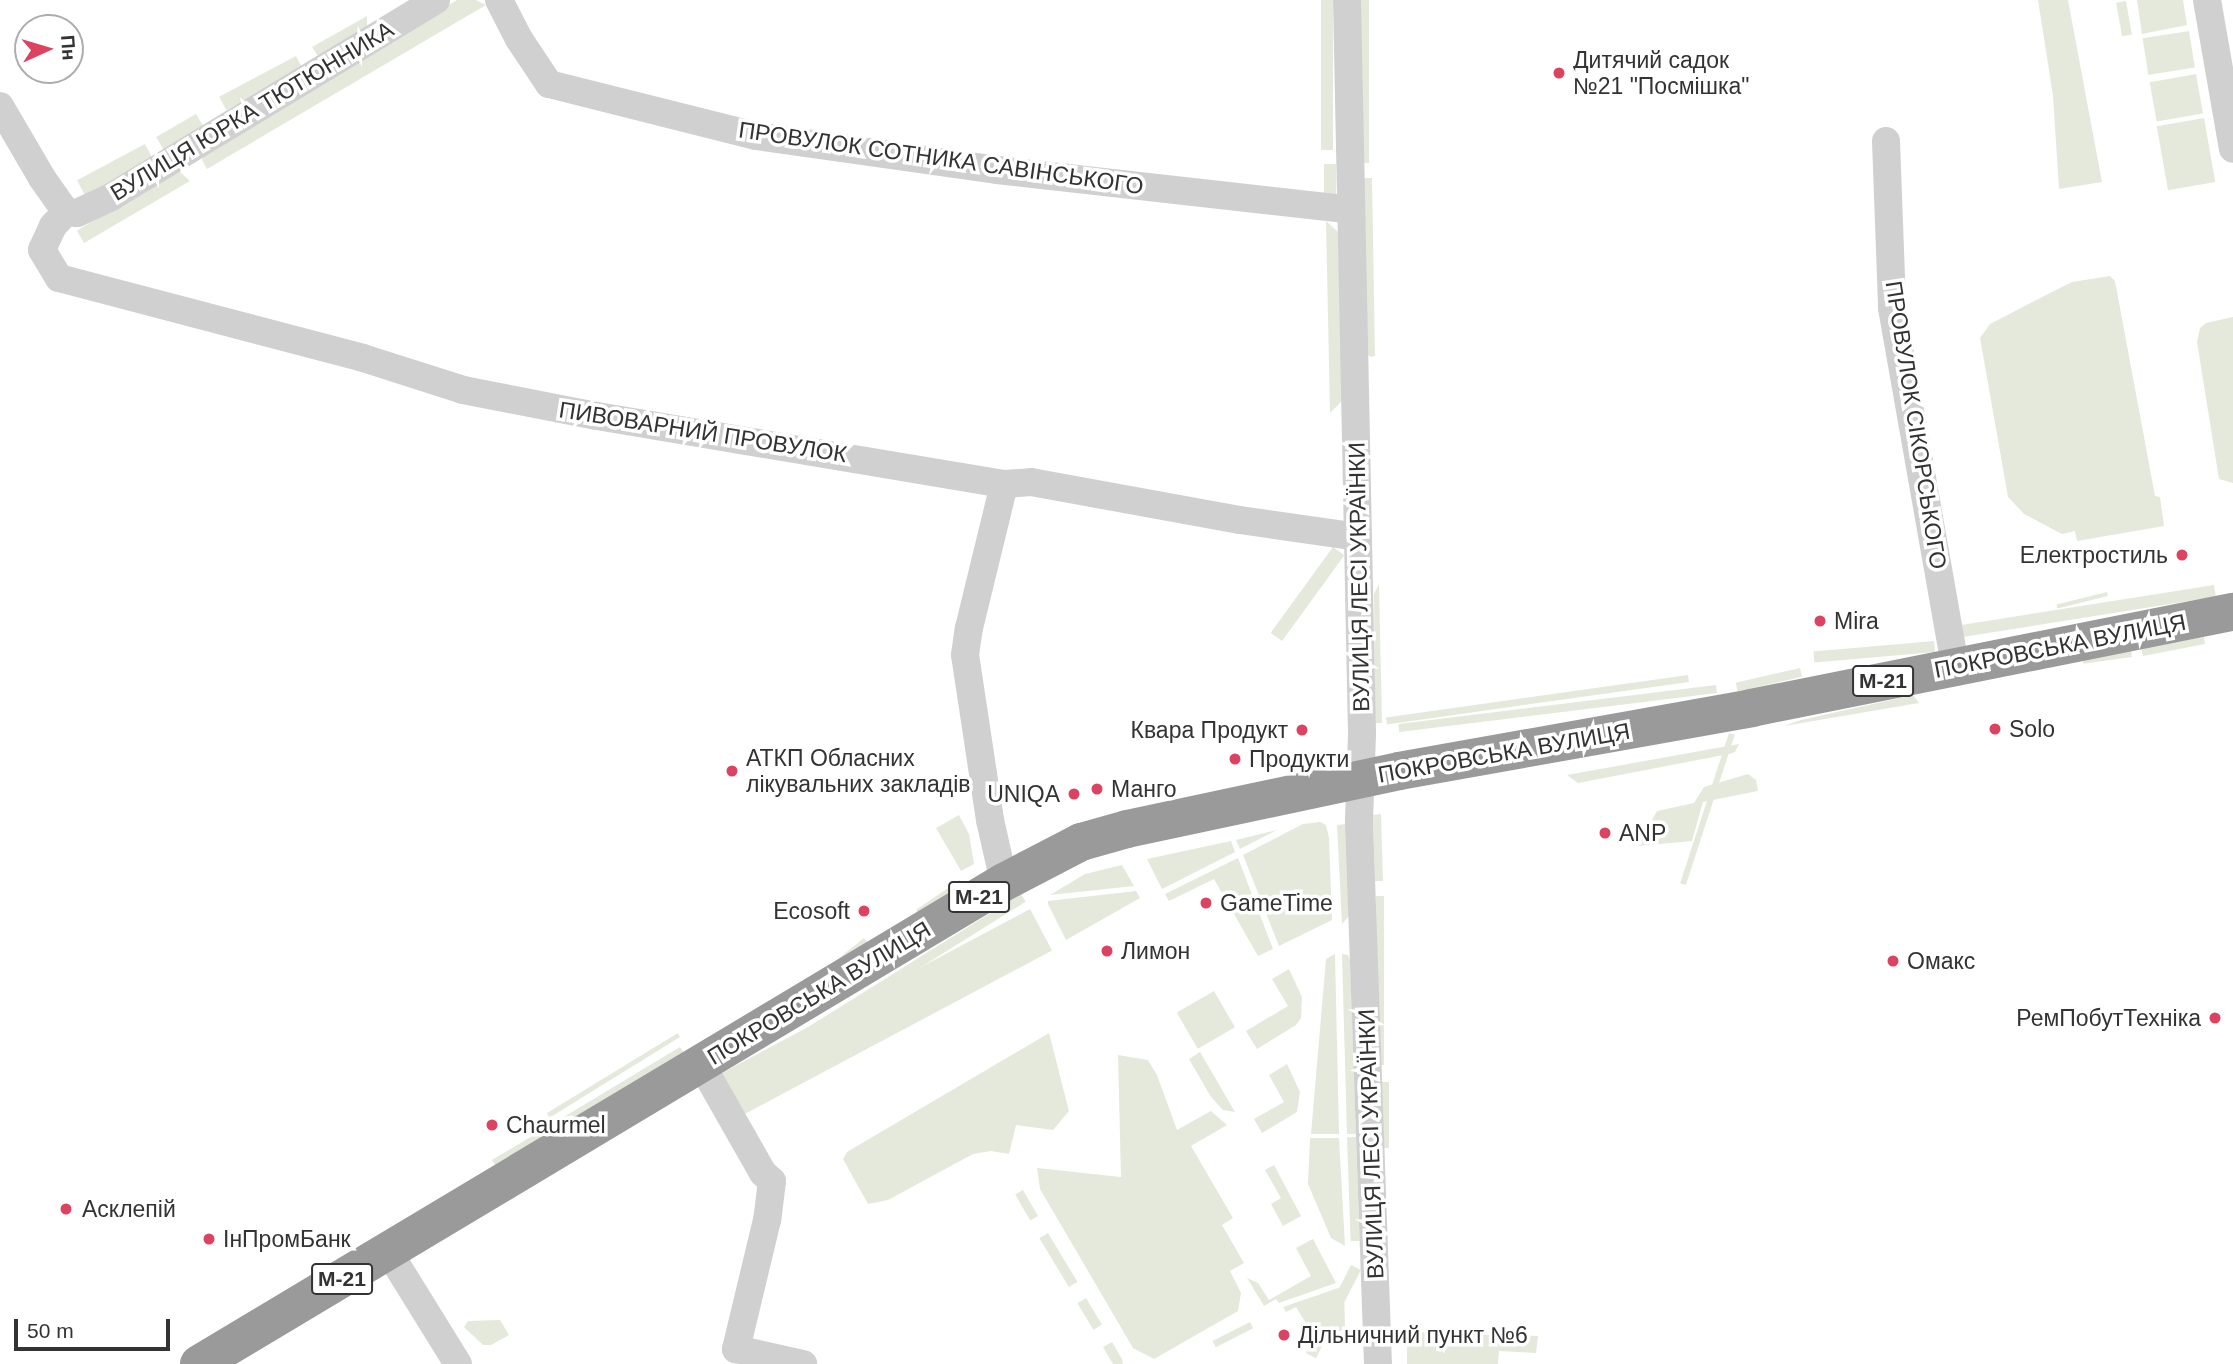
<!DOCTYPE html>
<meta charset="utf-8">
<style>
body{margin:0}
#map{position:relative;width:2233px;height:1364px;overflow:hidden;background:#fff;font-family:Arial,sans-serif}
div>[style]{position:absolute}
.green>*{inset:0;background:#e4e9dc;transform-origin:0 0}
.minor>*{height:28px;margin:-14px;padding:0 14px;transform-origin:14px;border-radius:14px;background:#d0d0d0}
.highway>*{height:38px;margin:-19px;padding:0 19px;transform-origin:19px;border-radius:19px;background:#9a9a9a}
.dots>*{width:19px;height:19px;translate:-50% -50%;box-sizing:border-box;border:4px solid #fff;border-radius:50%}
span{translate:-50% -50%;white-space:nowrap;text-align:center;line-height:1.15;-webkit-text-stroke:7px #fff;paint-order:stroke}
.shield-label span{padding:2px 5px;background:#fff;border:2px solid;border-radius:5px;-webkit-text-stroke-width:0}
.shield-label{font-size:21px;color:#333;font-weight:700}
.poi-label{font-size:23px;color:#333}
.left{translate:0 -50%;text-align:left}
.right{translate:-100% -50%;text-align:right}
.street-label{font-size:23px;color:#333}
.north{position:absolute;left:14px;top:14px;width:70px;height:70px;box-sizing:border-box;background:#fff;border:2px solid #adadad;border-radius:50%;rotate:86deg;font-size:19px;font-weight:700;line-height:28px;text-align:center;color:#333}
.north::after{content:'';display:block;margin:auto;width:24px;height:32px;background:#db4361;clip-path:polygon(50% 0,100% 100%,50% 72%,0 100%)}
.scale{position:absolute;left:14px;top:1319px;width:156px;height:32px;box-sizing:border-box;border:4px solid #333;border-top:0;padding-left:9px;font-size:21px;line-height:24px;white-space:nowrap;color:#333;-webkit-text-stroke:5px #fff;paint-order:stroke}
</style>
<div id="map">
<div class="green">
<div style="clip-path:polygon(457px 0,476px 0,486px 5px,207px 169px,202px 160px,204px 153px)"></div>
<div style="left:1321px;top:0;width:12px;height:150px"></div>
<div style="left:1360px;top:0;width:9px;height:163px"></div>
<div style="clip-path:polygon(2038px 0,2068px 0,2102px 182px,2059px 189px,2053px 96px)"></div>
<div style="clip-path:polygon(2137px 0,2183px 0,2187px 25px,2142px 34px)"></div>
<div style="left:2126px;top:1px;width:34px;height:10px;rotate:80deg"></div>
<div style="clip-path:polygon(367px 16px,367px 26px,320px 59px,312px 47px)"></div>
<div style="left:2189px;top:31px;width:37px;height:47px;rotate:81deg"></div>
<div style="left:296px;top:56px;width:15px;height:87px;rotate:62deg"></div>
<div style="left:2196px;top:74px;width:40px;height:47px;rotate:80deg"></div>
<div style="left:196px;top:114px;width:16px;height:46px;rotate:60deg"></div>
<div style="left:2204px;top:118px;width:65px;height:48px;rotate:80deg"></div>
<div style="left:145px;top:144px;width:17px;height:77px;rotate:62deg"></div>
<div style="left:1324px;top:164px;width:12px;height:36px"></div>
<div style="clip-path:polygon(180px 172px,190px 181px,84px 243px,77px 231px,81px 228px,173px 173px)"></div>
<div style="clip-path:polygon(1363px 178px,1372px 178px,1375px 356px,1371px 357px,1367px 354px)"></div>
<div style="clip-path:polygon(1326px 221px,1338px 232px,1342px 401px,1330px 413px)"></div>
<div style="clip-path:polygon(2110px 276px,2115px 281px,2155px 496px,2160px 497px,2164px 526px,2077px 541px,2075px 531px,2062px 534px,2024px 514px,2008px 497px,1980px 338px,1990px 324px,2054px 291px,2072px 282px)"></div>
<div style="clip-path:polygon(2233px 317px,2233px 483px,2219px 479px,2197px 342px,2200px 328px,2206px 323px)"></div>
<div style="left:1333px;top:547px;width:14px;height:106px;rotate:36deg"></div>
<div style="clip-path:polygon(1379px 584px,1382px 723px,1375px 723px,1374px 594px)"></div>
<div style="left:2214px;top:585px;width:12px;height:261px;rotate:81deg"></div>
<div style="left:2107px;top:592px;width:4px;height:52px;rotate:76deg"></div>
<div style="clip-path:polygon(2204px 637px,2205px 644px,2143px 656px,2141px 648px)"></div>
<div style="left:1934px;top:641px;width:11px;height:121px;rotate:85deg"></div>
<div style="left:2131px;top:650px;width:7px;height:49px;rotate:82deg"></div>
<div style="left:1800px;top:668px;width:9px;height:66px;rotate:77deg"></div>
<div style="left:1688px;top:675px;width:7px;height:305px;rotate:82deg"></div>
<div style="left:1716px;top:685px;width:8px;height:320px;rotate:83deg"></div>
<div style="clip-path:polygon(1913px 695px,1919px 703px,1784px 726px,1801px 720px)"></div>
<div style="left:1729px;top:733px;width:6px;height:158px;rotate:18deg"></div>
<div style="clip-path:polygon(1739px 744px,1735px 752px,1729px 754px,1578px 783px,1567px 775px)"></div>
<div style="clip-path:polygon(1748px 774px,1756px 780px,1758px 791px,1703px 802px,1692px 841px,1638px 846px,1657px 811px,1694px 803px,1704px 787px)"></div>
<div style="clip-path:polygon(1381px 814px,1383px 881px,1375px 881px,1373px 818px,1373px 815px)"></div>
<div style="clip-path:polygon(959px 815px,969px 834px,974px 864px,961px 871px,936px 828px)"></div>
<div style="clip-path:polygon(1320px 822px,1326px 825px,1329px 838px,1332px 920px,1279px 946px,1243px 855px,1303px 824px)"></div>
<div style="clip-path:polygon(1346px 824px,1349px 916px,1342px 924px,1337px 825px)"></div>
<div style="clip-path:polygon(1277px 830px,1240px 849px,1236px 840px)"></div>
<div style="clip-path:polygon(1231px 841px,1235px 852px,1162px 889px,1147px 859px)"></div>
<div style="clip-path:polygon(1238px 858px,1273px 949px,1258px 956px,1214px 879px,1169px 901px,1165px 894px)"></div>
<div style="clip-path:polygon(1122px 865px,1134px 886px,1050px 895px,1085px 874px)"></div>
<div style="left:960px;top:880px;width:7px;height:53px;rotate:56deg"></div>
<div style="clip-path:polygon(1136px 891px,1140px 898px,1066px 940px,1048px 904px,1048px 901px)"></div>
<div style="left:1021px;top:894px;width:9px;height:356px;rotate:58deg"></div>
<div style="left:1376px;top:896px;width:8px;height:169px"></div>
<div style="left:1030px;top:909px;width:47px;height:356px;rotate:62deg"></div>
<div style="left:864px;top:938px;width:6px;height:194px;rotate:51deg"></div>
<div style="clip-path:polygon(1335px 954px,1339px 1134px,1311px 1134px,1326px 959px)"></div>
<div style="clip-path:polygon(1342px 954px,1348px 955px,1350px 960px,1356px 1134px,1347px 1134px)"></div>
<div style="clip-path:polygon(1289px 969px,1302px 997px,1301px 1018px,1296px 1025px,1257px 1049px,1246px 1031px,1288px 1006px,1272px 979px)"></div>
<div style="left:1214px;top:991px;width:42px;height:43px;rotate:60deg"></div>
<div style="clip-path:polygon(678px 1033px,680px 1037px,549px 1118px,547px 1113px)"></div>
<div style="clip-path:polygon(1049px 1033px,1069px 1111px,1053px 1130px,1016px 1125px,1009px 1154px,991px 1151px,973px 1154px,888px 1200px,868px 1204px,843px 1159px,847px 1152px)"></div>
<div style="clip-path:polygon(680px 1047px,684px 1053px,495px 1165px,492px 1160px)"></div>
<div style="clip-path:polygon(1200px 1052px,1235px 1112px,1223px 1110px,1211px 1097px,1189px 1059px)"></div>
<div style="clip-path:polygon(1118px 1055px,1148px 1060px,1157px 1075px,1177px 1130px,1211px 1111px,1227px 1125px,1191px 1146px,1233px 1218px,1222px 1225px,1244px 1263px,1230px 1271px,1241px 1293px,1238px 1311px,1154px 1359px,1133px 1348px,1040px 1189px,1037px 1168px,1121px 1177px)"></div>
<div style="clip-path:polygon(1287px 1064px,1300px 1092px,1297px 1112px,1262px 1133px,1254px 1119px,1284px 1102px,1269px 1075px)"></div>
<div style="left:1382px;top:1082px;width:7px;height:66px"></div>
<div style="left:1356px;top:1137px;width:104px;height:9px;rotate:88deg"></div>
<div style="clip-path:polygon(1310px 1138px,1339px 1138px,1345px 1246px,1331px 1238px,1308px 1184px)"></div>
<div style="clip-path:polygon(1274px 1165px,1301px 1216px,1283px 1226px,1271px 1204px,1281px 1198px,1265px 1170px)"></div>
<div style="left:1023px;top:1190px;width:30px;height:9px;rotate:60deg"></div>
<div style="left:1048px;top:1233px;width:57px;height:10px;rotate:59deg"></div>
<div style="clip-path:polygon(1313px 1239px,1336px 1283px,1279px 1303px,1276px 1299px,1264px 1306px,1247px 1278px,1258px 1283px,1269px 1300px,1311px 1276px,1296px 1248px)"></div>
<div style="left:1351px;top:1265px;width:11px;height:99px;rotate:27deg"></div>
<div style="clip-path:polygon(1344px 1286px,1345px 1329px,1316px 1340px,1296px 1307px,1286px 1312px,1283px 1307px)"></div>
<div style="left:1086px;top:1298px;width:31px;height:10px;rotate:59deg"></div>
<div style="clip-path:polygon(500px 1320px,509px 1335px,491px 1345px,483px 1345px,464px 1327px,468px 1321px)"></div>
<div style="left:1250px;top:1322px;width:7px;height:42px;rotate:63deg"></div>
<div style="clip-path:polygon(1407px 1332px,1538px 1336px,1536px 1353px,1499px 1351px,1498px 1364px,1407px 1364px)"></div>
<div style="clip-path:polygon(1112px 1342px,1122px 1359px,1123px 1364px,1113px 1364px,1103px 1347px)"></div>
</div>
<div class="minor">
<div style="left:499px;top:0;width:44px;rotate:62.9deg"></div>
<div style="left:519px;top:39px;width:54px;rotate:56.3deg"></div>
<div style="left:549px;top:84px;width:213px;rotate:14.1deg"></div>
<div style="left:756px;top:136px;width:243px;rotate:8deg"></div>
<div style="left:997px;top:170px;width:356px;rotate:6.4deg"></div>
<div style="left:1347px;top:0;width:734px;rotate:88.83deg"></div>
<div style="left:1362px;top:734px;width:87px;rotate:92deg"></div>
<div style="left:1359px;top:821px;width:543px;rotate:88deg"></div>
<div style="left:2207px;top:0;width:151px;rotate:80.1deg"></div>
<div style="left:0;top:106px;width:83px;rotate:59.7deg"></div>
<div style="left:42px;top:178px;width:42px;rotate:54.8deg"></div>
<div style="left:1886px;top:141px;width:167px;rotate:87.9deg"></div>
<div style="left:1892px;top:308px;width:364px;rotate:80deg"></div>
<div style="left:66px;top:212px;width:19px;rotate:133deg"></div>
<div style="left:53px;top:226px;width:26px;rotate:115deg"></div>
<div style="left:42px;top:250px;width:33px;rotate:59deg"></div>
<div style="left:59px;top:278px;width:314px;rotate:14.7deg"></div>
<div style="left:363px;top:358px;width:105px;rotate:17.7deg"></div>
<div style="left:463px;top:390px;width:136px;rotate:11deg"></div>
<div style="left:597px;top:416px;width:413px;rotate:9.5deg"></div>
<div style="left:1004px;top:484px;width:27px;rotate:-4deg"></div>
<div style="left:1031px;top:482px;width:212px;rotate:10.3deg"></div>
<div style="left:1240px;top:520px;width:119px;rotate:8.2deg"></div>
<div style="left:66px;top:212px;width:11px;rotate:5deg"></div>
<div style="left:77px;top:213px;width:38px;rotate:-25deg"></div>
<div style="left:111px;top:197px;width:380px;rotate:-31.2deg"></div>
<div style="left:1004px;top:882px;width:64px;rotate:-102.7deg"></div>
<div style="left:990px;top:820px;width:167px;rotate:-98.6deg"></div>
<div style="left:965px;top:655px;width:27px;rotate:-82deg"></div>
<div style="left:969px;top:628px;width:148px;rotate:-76.3deg"></div>
<div style="left:701px;top:1064px;width:125px;rotate:60.4deg"></div>
<div style="left:763px;top:1173px;width:12px;rotate:42deg"></div>
<div style="left:772px;top:1181px;width:39px;rotate:97deg"></div>
<div style="left:767px;top:1220px;width:133px;rotate:103.5deg"></div>
<div style="left:736px;top:1349px;width:69px;rotate:12.6deg"></div>
<div style="left:388px;top:1251px;width:133px;rotate:58.2deg"></div>
</div>
<div class="highway">
<div style="left:199px;top:1364px;width:938px;rotate:-30.91deg"></div>
<div style="left:1004px;top:882px;width:87px;rotate:-27.5deg"></div>
<div style="left:1081px;top:842px;width:48px;rotate:-15.8deg"></div>
<div style="left:1127px;top:829px;width:278px;rotate:-12deg"></div>
<div style="left:1399px;top:771px;width:358px;rotate:-10.1deg"></div>
<div style="left:1751px;top:708px;width:491px;rotate:-11.3deg"></div>
</div>
<div class="dots">
<div style="left:1559px;top:73px;background:#db4361"></div>
<div style="left:2182px;top:555px;background:#db4361"></div>
<div style="left:1820px;top:621px;background:#db4361"></div>
<div style="left:1995px;top:729px;background:#db4361"></div>
<div style="left:1302px;top:730px;background:#db4361"></div>
<div style="left:1235px;top:759px;background:#db4361"></div>
<div style="left:732px;top:771px;background:#db4361"></div>
<div style="left:1097px;top:789px;background:#db4361"></div>
<div style="left:1074px;top:794px;background:#db4361"></div>
<div style="left:1605px;top:833px;background:#db4361"></div>
<div style="left:1206px;top:903px;background:#db4361"></div>
<div style="left:864px;top:911px;background:#db4361"></div>
<div style="left:1107px;top:951px;background:#db4361"></div>
<div style="left:1893px;top:961px;background:#db4361"></div>
<div style="left:2215px;top:1018px;background:#db4361"></div>
<div style="left:492px;top:1125px;background:#db4361"></div>
<div style="left:66px;top:1209px;background:#db4361"></div>
<div style="left:209px;top:1239px;background:#db4361"></div>
<div style="left:1284px;top:1335px;background:#db4361"></div>
</div>
<div class="shield-label">
<span style="left:1883px;top:681px">М-21</span>
<span style="left:979px;top:897px">М-21</span>
<span style="left:342px;top:1279px">М-21</span>
</div>
<div class="poi-label">
<span class="left" style="left:1573px;top:73px">Дитячий садок<br>№21 "Посмішка"</span>
<span class="right" style="left:2168px;top:555px">Електростиль</span>
<span class="left" style="left:1834px;top:621px">Mira</span>
<span class="left" style="left:2009px;top:729px">Solo</span>
<span class="right" style="left:1288px;top:730px">Квара Продукт</span>
<span class="left" style="left:746px;top:771px">АТКП Обласних<br>лікувальних закладів</span>
<span class="left" style="left:1249px;top:759px">Продукти</span>
<span class="left" style="left:1111px;top:789px">Манго</span>
<span class="right" style="left:1060px;top:794px">UNIQA</span>
<span class="left" style="left:1619px;top:833px">ANP</span>
<span class="left" style="left:1220px;top:903px">GameTime</span>
<span class="right" style="left:850px;top:911px">Ecosoft</span>
<span class="left" style="left:1121px;top:951px">Лимон</span>
<span class="left" style="left:1907px;top:961px">Омакс</span>
<span class="right" style="left:2201px;top:1018px">РемПобутТехніка</span>
<span class="left" style="left:506px;top:1125px">Chaurmel</span>
<span class="left" style="left:82px;top:1209px">Асклепій</span>
<span class="left" style="left:223px;top:1239px">ІнПромБанк</span>
<span class="left" style="left:1298px;top:1335px">Дільничний пункт №6</span>
</div>
<div class="street-label">
<span style="left:252px;top:111px;rotate:-31deg">ВУЛИЦЯ ЮРКА ТЮТЮННИКА</span>
<span style="left:941px;top:158px;rotate:8deg">ПРОВУЛОК СОТНИКА САВІНСЬКОГО</span>
<span style="left:1916px;top:425px;rotate:81deg">ПРОВУЛОК СІКОРСЬКОГО</span>
<span style="left:703px;top:432px;rotate:9deg">ПИВОВАРНИЙ ПРОВУЛОК</span>
<span style="left:1359px;top:577px;rotate:-91deg">ВУЛИЦЯ ЛЕСІ УКРАЇНКИ</span>
<span style="left:2060px;top:646px;rotate:-11deg">ПОКРОВСЬКА ВУЛИЦЯ</span>
<span style="left:1504px;top:753px;rotate:-10deg">ПОКРОВСЬКА ВУЛИЦЯ</span>
<span style="left:819px;top:993px;rotate:-31deg">ПОКРОВСЬКА ВУЛИЦЯ</span>
<span style="left:1371px;top:1144px;rotate:-92deg">ВУЛИЦЯ ЛЕСІ УКРАЇНКИ</span>
</div>
<div class="north">Пн</div>
<div class="scale">50 m</div>
</div>
